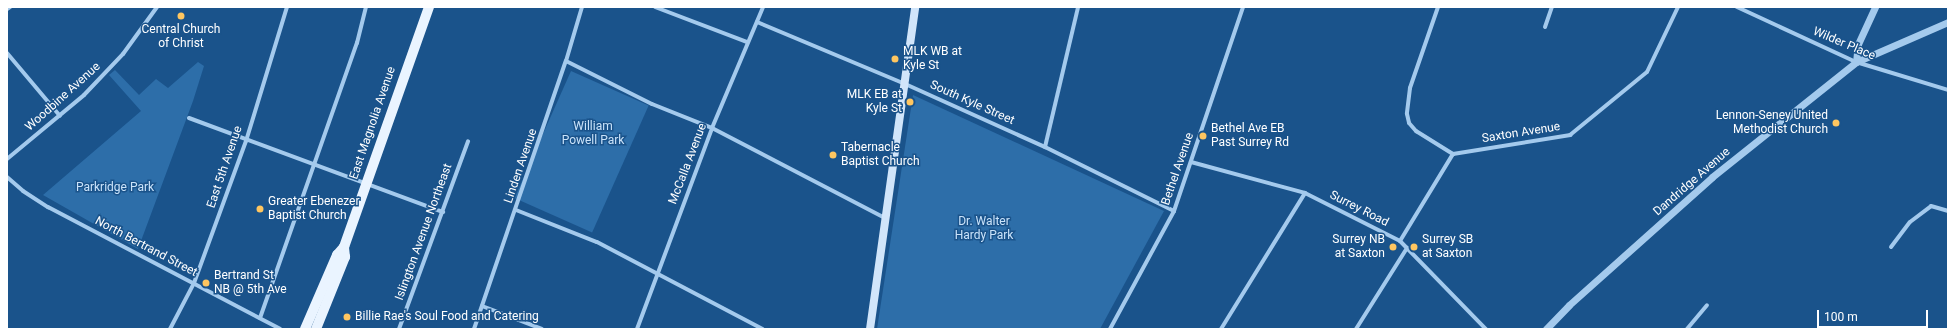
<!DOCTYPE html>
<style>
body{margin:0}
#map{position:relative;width:1955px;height:336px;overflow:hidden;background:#1a538b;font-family:Roboto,sans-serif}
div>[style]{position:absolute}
.green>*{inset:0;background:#2d6ea9;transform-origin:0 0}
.minor>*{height:4px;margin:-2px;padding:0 2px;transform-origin:2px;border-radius:2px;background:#a4caed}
.tertiary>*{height:7px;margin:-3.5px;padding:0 3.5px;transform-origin:3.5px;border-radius:3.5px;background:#a4caed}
.secondary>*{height:8px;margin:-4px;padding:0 4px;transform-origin:4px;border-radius:4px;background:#d1e5fa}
.primary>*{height:10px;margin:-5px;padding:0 5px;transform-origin:5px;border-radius:5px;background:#eaf4ff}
.dots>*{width:11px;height:11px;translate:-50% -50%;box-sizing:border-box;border:2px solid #1a538b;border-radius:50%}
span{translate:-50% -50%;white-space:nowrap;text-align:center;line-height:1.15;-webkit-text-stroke:3px #1a538b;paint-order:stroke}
.poi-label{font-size:12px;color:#fff}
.left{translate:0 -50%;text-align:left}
.right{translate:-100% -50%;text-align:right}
.street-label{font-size:12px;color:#fff}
.park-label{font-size:12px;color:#cae3fa}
.frame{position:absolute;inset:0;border:8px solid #fff;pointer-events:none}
.scale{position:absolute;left:1817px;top:310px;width:111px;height:18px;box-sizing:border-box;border:2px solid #fff;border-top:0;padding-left:5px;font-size:12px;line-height:14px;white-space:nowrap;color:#fff;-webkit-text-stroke:3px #1a538b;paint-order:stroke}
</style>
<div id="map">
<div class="green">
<div style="clip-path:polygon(198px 62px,204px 66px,193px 101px,138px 249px,43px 195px,141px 111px,109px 75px,115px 70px,139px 95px,156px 79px,168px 88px)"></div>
<div style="left:571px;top:71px;width:85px;height:139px;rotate:24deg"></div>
<div style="clip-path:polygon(913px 95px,1164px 211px,1100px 329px,877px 329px)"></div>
</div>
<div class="minor">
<div style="left:655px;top:7px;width:98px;rotate:20.8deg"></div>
<div style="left:1438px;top:7px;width:86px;rotate:109.1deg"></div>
<div style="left:1410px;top:88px;width:26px;rotate:97deg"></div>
<div style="left:1407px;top:114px;width:9px;rotate:77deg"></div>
<div style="left:1409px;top:123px;width:11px;rotate:49deg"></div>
<div style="left:1416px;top:131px;width:44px;rotate:31.9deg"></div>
<div style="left:1737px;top:7px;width:131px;rotate:24.8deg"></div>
<div style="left:1856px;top:62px;width:96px;rotate:16.9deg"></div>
<div style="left:7px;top:9px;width:4px;rotate:-34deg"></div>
<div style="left:757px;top:22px;width:158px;rotate:22.7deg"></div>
<div style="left:903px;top:83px;width:156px;rotate:24.3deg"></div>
<div style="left:1045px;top:147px;width:144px;rotate:26.4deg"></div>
<div style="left:1545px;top:27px;width:21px;rotate:-71deg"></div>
<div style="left:7px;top:53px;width:82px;rotate:49.9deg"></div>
<div style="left:566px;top:61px;width:96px;rotate:26.6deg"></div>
<div style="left:652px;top:104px;width:65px;rotate:21.8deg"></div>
<div style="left:712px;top:128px;width:195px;rotate:27.5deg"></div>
<div style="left:189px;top:118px;width:271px;rotate:20.3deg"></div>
<div style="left:1045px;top:147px;width:144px;rotate:-76.7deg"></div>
<div style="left:7px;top:159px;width:100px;rotate:-39.7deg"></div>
<div style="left:84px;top:95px;width:57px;rotate:-46.4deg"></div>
<div style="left:123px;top:54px;width:58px;rotate:-54.1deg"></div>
<div style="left:1191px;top:162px;width:118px;rotate:15.2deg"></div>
<div style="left:1305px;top:193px;width:106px;rotate:26.8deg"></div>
<div style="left:1400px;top:241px;width:123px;rotate:45.7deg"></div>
<div style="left:7px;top:177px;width:21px;rotate:41deg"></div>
<div style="left:23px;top:191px;width:30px;rotate:33deg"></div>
<div style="left:48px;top:207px;width:262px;rotate:27.7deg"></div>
<div style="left:516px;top:210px;width:87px;rotate:21.6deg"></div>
<div style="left:597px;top:242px;width:187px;rotate:27.7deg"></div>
<div style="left:1400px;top:241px;width:102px;rotate:-58.7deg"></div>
<div style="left:1453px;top:154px;width:119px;rotate:-9.2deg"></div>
<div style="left:1570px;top:135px;width:99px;rotate:-39.3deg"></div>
<div style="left:1647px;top:72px;width:72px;rotate:-64.5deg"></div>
<div style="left:1891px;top:247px;width:31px;rotate:-53deg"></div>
<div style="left:1910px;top:222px;width:26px;rotate:-37deg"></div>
<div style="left:1931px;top:206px;width:18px;rotate:16deg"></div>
<div style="left:482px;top:306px;width:64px;rotate:21deg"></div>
<div style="left:260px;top:318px;width:292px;rotate:-70.6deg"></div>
<div style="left:357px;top:43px;width:37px;rotate:-76deg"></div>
<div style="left:170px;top:329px;width:52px;rotate:-62.4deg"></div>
<div style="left:194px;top:283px;width:151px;rotate:-69.9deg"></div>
<div style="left:246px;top:141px;width:140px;rotate:-73deg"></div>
<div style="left:399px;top:329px;width:200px;rotate:-69.8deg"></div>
<div style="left:474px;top:329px;width:283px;rotate:-71.1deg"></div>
<div style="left:566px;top:61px;width:56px;rotate:-73.5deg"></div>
<div style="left:637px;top:329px;width:215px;rotate:-69.5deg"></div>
<div style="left:712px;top:128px;width:131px;rotate:-67.1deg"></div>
<div style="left:1110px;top:329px;width:134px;rotate:-61.5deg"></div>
<div style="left:1174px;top:211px;width:215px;rotate:-71.3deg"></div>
<div style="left:1221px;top:329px;width:160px;rotate:-58.3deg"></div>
<div style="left:1356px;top:329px;width:96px;rotate:-57.8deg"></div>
<div style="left:1687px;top:329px;width:31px;rotate:-50deg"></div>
</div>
<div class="tertiary">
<div style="left:1856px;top:62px;width:18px;rotate:-84deg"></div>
<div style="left:1858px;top:44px;width:41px;rotate:-65.3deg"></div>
<div style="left:1546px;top:329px;width:33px;rotate:-46deg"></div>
<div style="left:1569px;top:305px;width:192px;rotate:-41.8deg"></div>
<div style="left:1712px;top:177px;width:184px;rotate:-38.6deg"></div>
<div style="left:1856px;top:62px;width:100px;rotate:-23.5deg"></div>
</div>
<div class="secondary">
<div style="left:870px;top:329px;width:325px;rotate:-82deg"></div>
</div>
<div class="primary">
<div style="left:305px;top:329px;width:81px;rotate:-66.6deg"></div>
<div style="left:337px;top:255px;width:11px;rotate:-49deg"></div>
<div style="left:344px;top:247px;width:255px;rotate:-70.5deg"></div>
<div style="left:316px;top:329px;width:78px;rotate:-68.1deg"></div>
<div style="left:345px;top:257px;width:10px;rotate:-96deg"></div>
</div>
<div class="dots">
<div style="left:181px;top:16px;background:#ffc660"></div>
<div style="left:895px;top:59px;background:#ffc660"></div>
<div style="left:910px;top:102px;background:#ffc660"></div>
<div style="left:1836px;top:123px;background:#ffc660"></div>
<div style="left:1203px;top:136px;background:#ffc660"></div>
<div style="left:833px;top:155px;background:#ffc660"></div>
<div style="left:260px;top:209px;background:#ffc660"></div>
<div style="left:1393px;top:247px;background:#ffc660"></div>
<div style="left:1414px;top:247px;background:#ffc660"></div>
<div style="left:206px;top:283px;background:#ffc660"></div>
<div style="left:347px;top:317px;background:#ffc660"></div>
</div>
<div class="poi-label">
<span style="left:181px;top:37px">Central Church<br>of Christ</span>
<span class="left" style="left:903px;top:59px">MLK WB at<br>Kyle St</span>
<span class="right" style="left:902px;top:102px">MLK EB at<br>Kyle St</span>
<span class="right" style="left:1828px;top:123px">Lennon-Seney United<br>Methodist Church</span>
<span class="left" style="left:1211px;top:136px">Bethel Ave EB<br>Past Surrey Rd</span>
<span class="left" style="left:841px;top:155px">Tabernacle<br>Baptist Church</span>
<span class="left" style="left:268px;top:209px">Greater Ebenezer<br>Baptist Church</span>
<span class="right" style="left:1385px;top:247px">Surrey NB<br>at Saxton</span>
<span class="left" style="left:1422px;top:247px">Surrey SB<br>at Saxton</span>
<span class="left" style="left:214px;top:283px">Bertrand St<br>NB @ 5th Ave</span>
<span class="left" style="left:355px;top:317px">Billie Rae's Soul Food and Catering</span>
</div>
<div class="street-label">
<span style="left:1844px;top:44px;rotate:23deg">Wilder Place</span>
<span style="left:63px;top:97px;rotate:-42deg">Woodbine Avenue</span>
<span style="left:972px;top:103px;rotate:24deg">South Kyle Street</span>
<span style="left:373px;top:123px;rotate:-71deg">East Magnolia Avenue</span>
<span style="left:1521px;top:133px;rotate:-9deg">Saxton Avenue</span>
<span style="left:688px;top:164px;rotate:-69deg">McCalla Avenue</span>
<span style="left:521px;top:166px;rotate:-71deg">Linden Avenue</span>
<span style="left:225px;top:167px;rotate:-71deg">East 5th Avenue</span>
<span style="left:1178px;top:169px;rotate:-71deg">Bethel Avenue</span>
<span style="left:1692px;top:182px;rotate:-41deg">Dandridge Avenue</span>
<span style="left:1359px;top:209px;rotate:27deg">Surrey Road</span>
<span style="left:424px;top:232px;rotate:-70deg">Islington Avenue Northeast</span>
<span style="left:146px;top:247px;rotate:28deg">North Bertrand Street</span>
</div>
<div class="park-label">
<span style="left:593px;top:134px">William<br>Powell Park</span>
<span style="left:115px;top:188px">Parkridge Park</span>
<span style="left:984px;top:229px">Dr. Walter<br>Hardy Park</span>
</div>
<div class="frame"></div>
<div class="scale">100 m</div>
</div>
